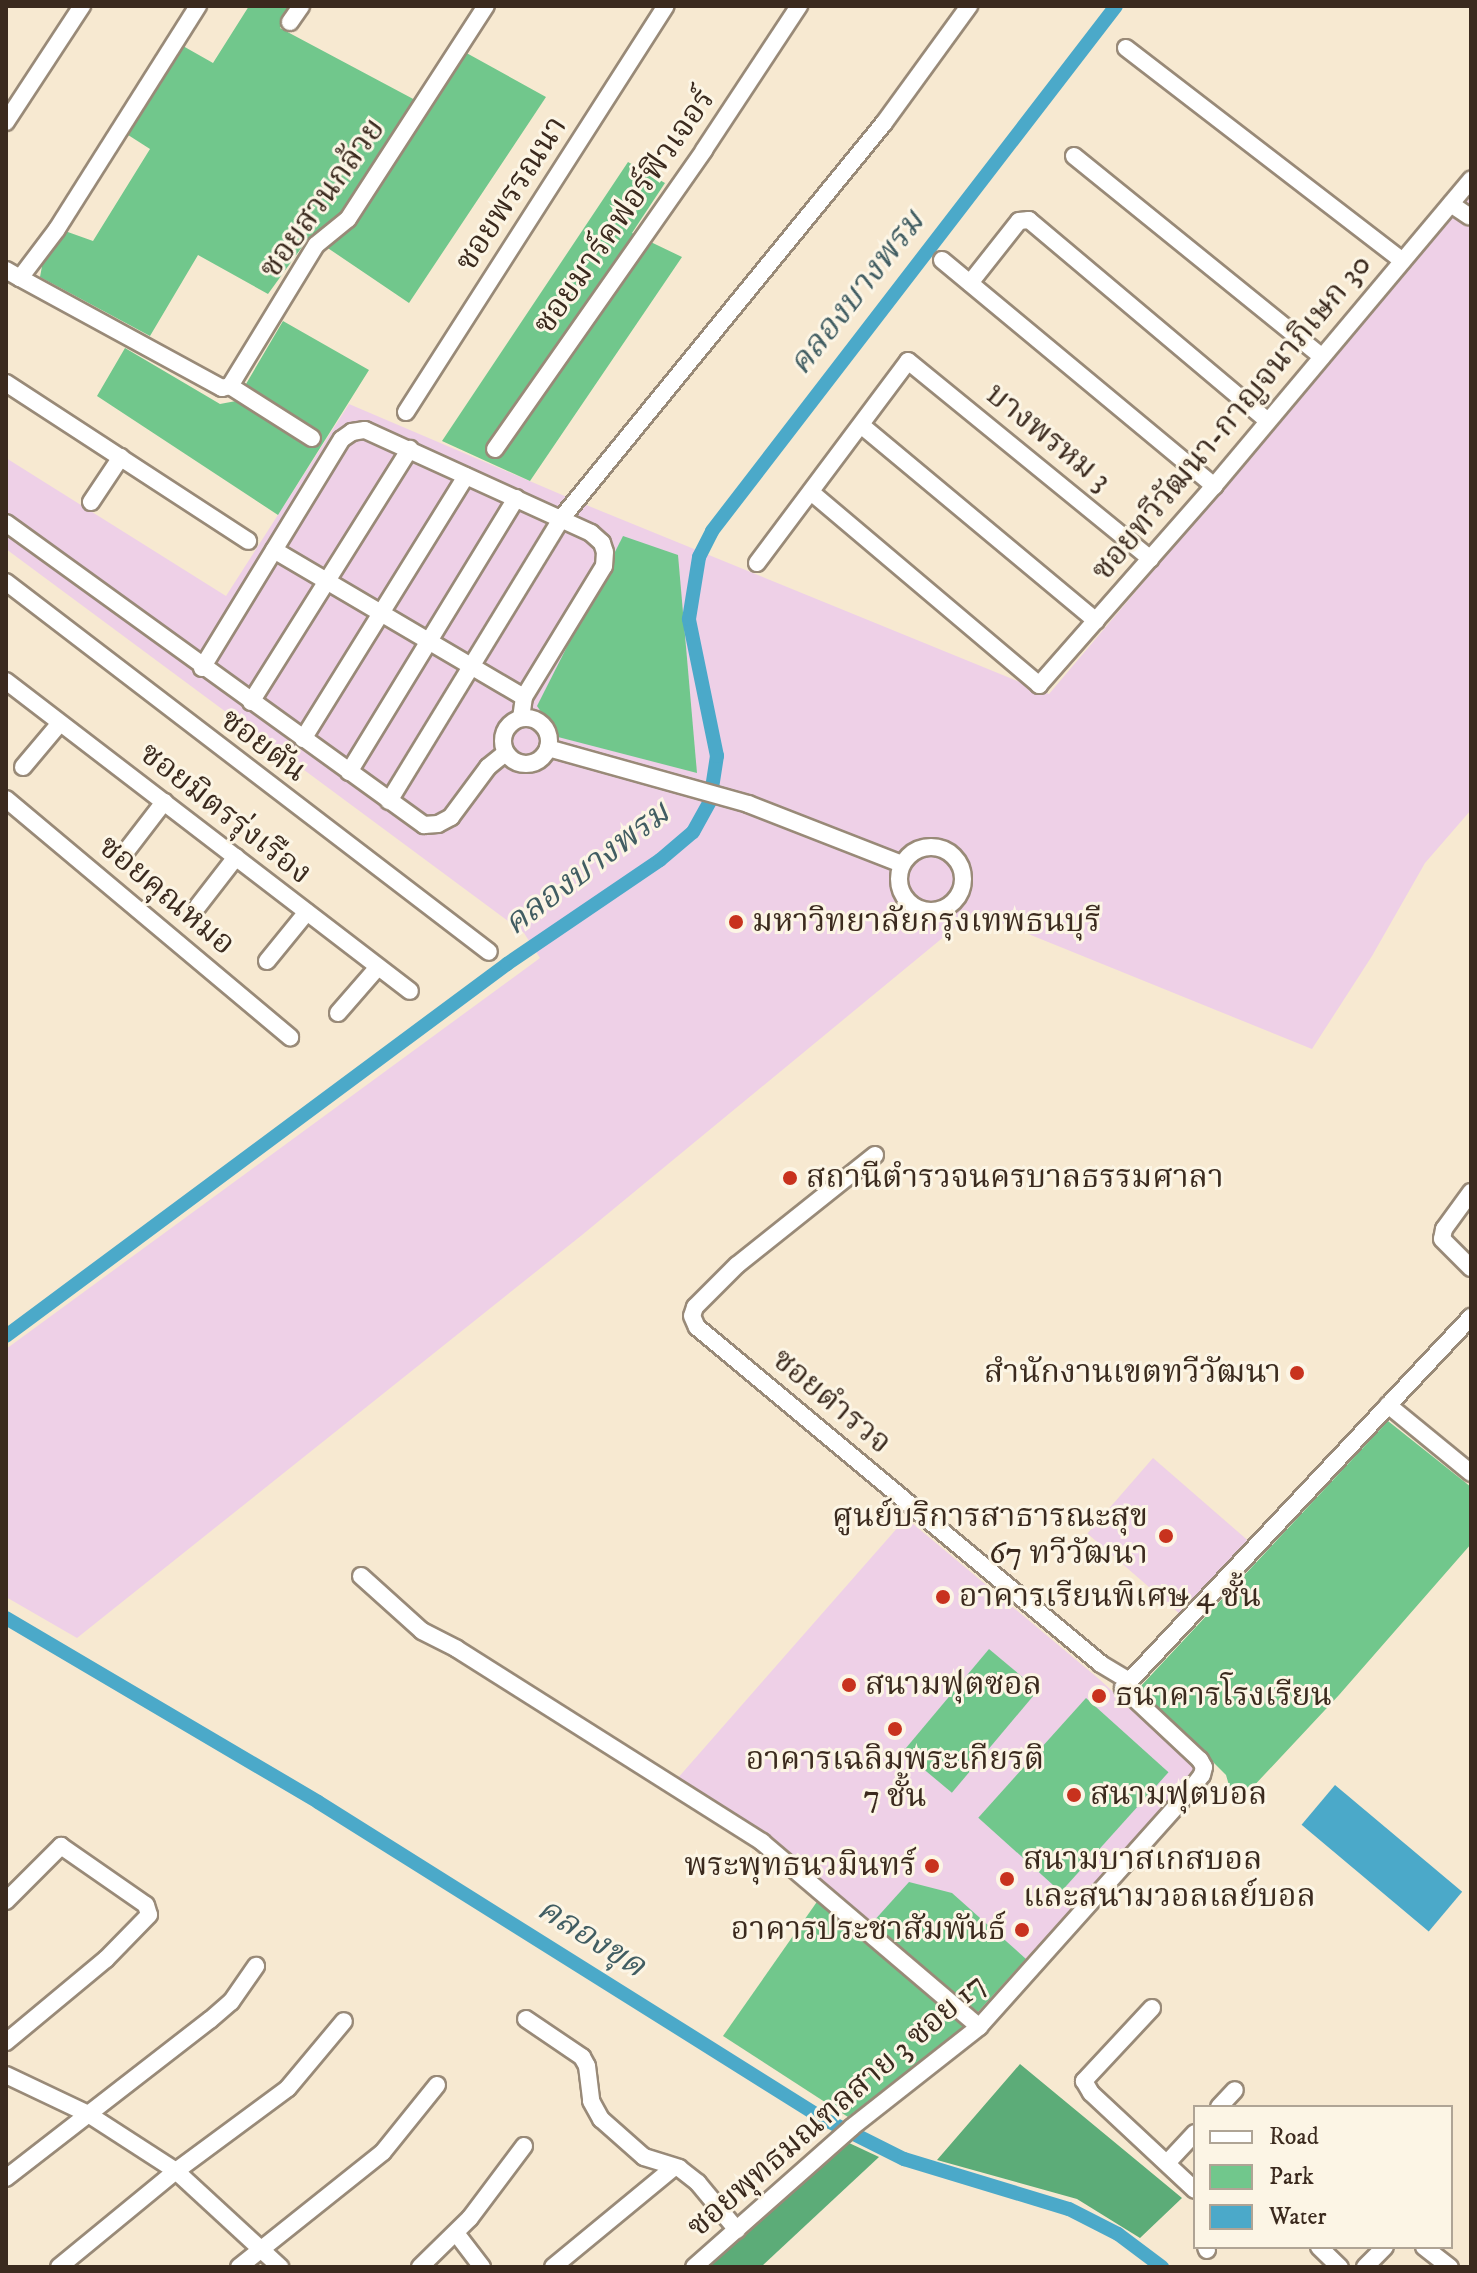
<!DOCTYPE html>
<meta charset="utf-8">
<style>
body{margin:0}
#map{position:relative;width:1477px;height:2273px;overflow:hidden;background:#f7e9d1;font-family:"IM FELL DW Pica","Noto Serif Thai",serif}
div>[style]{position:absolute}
.built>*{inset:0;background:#eed0e7;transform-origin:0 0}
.green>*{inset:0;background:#71c78c;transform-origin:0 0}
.forest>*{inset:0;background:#5cac78}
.water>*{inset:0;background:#4ba9c9;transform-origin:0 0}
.canal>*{height:14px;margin:-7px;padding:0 7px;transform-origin:7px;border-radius:7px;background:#4ba9c9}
.roads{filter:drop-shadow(2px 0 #998a78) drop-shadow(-2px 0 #998a78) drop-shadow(0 2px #998a78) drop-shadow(0 -2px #998a78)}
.minor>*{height:16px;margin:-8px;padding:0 8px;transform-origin:8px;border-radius:8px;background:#fff}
.minor>.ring{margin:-8px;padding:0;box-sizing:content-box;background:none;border:16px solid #fff;border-radius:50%}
.dots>*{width:22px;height:22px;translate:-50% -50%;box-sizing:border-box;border:4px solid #fcf5e5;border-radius:50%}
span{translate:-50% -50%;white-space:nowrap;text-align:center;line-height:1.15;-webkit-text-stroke:6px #fcf5e5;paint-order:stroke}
.street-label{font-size:32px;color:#3b2a1e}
.poi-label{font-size:32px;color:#3b2a1e}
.left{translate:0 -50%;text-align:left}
.right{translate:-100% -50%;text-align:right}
.water-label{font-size:34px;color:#415d62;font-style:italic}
.frame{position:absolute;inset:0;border:8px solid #3b2a1e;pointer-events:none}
.legend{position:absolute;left:1193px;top:2105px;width:260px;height:144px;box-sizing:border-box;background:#fcf5e5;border:2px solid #afa495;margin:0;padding:10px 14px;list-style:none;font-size:24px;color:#3b2a1e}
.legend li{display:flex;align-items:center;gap:16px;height:40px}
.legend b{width:40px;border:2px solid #afa495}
</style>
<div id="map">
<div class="built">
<div style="clip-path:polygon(1471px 195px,1471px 810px,1425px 863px,1372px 956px,1312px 1049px,974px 912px,582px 1235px,77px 1638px,6px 1597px,6px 1349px,540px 958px,524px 933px,6px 549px,6px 458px,226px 596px,349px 404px,574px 500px,1049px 694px)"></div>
<div style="left:1153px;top:1458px;width:125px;height:100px;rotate:41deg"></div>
<div style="clip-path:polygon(906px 1518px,1099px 1679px,1197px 1768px,978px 2012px,772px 1839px,677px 1779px)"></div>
</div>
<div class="green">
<div style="clip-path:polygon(249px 6px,293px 6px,280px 28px,417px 101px,452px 45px,546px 97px,409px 303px,310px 236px,268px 294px,198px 255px,150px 336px,40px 277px,45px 250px,65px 231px,93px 241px,150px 149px,125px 133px,183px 46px,213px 63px)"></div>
<div style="clip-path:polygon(628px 162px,665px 183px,632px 233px,682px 257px,530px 481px,442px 441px)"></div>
<div style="clip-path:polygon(283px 321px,369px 370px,278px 515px,97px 396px,125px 348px,220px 404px,236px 401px)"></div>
<div style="clip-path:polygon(623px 536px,678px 555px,697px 773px,558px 737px,537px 706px)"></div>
<div style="clip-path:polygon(1388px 1421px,1471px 1487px,1471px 1544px,1339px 1695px,1235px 1806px,1226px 1775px,1139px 1688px)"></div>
<div style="left:989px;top:1649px;width:64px;height:134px;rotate:40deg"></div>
<div style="left:1086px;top:1698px;width:111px;height:161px;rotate:42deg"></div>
<div style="clip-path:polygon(909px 1882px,952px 1893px,1026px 1959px,978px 2012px,872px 1923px)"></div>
<div style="clip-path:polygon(821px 1896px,967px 2025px,848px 2117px,723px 2036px)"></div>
</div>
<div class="forest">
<div style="clip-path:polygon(1020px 2064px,1182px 2198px,1140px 2238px,1077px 2199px,937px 2160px)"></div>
<div style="clip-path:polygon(847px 2142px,879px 2157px,761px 2267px,705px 2267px)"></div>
</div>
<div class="water">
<div style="left:1335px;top:1785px;width:166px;height:52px;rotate:40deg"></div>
</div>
<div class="canal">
<div style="left:6px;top:1336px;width:624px;rotate:-36.59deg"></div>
<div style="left:507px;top:964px;width:185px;rotate:-34.2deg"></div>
<div style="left:660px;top:860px;width:43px;rotate:-40.3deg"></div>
<div style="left:693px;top:832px;width:35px;rotate:-61deg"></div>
<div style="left:710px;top:801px;width:46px;rotate:-81.2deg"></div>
<div style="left:717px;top:756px;width:140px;rotate:-101.6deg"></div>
<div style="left:689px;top:619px;width:63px;rotate:-80.8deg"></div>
<div style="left:699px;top:557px;width:29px;rotate:-63deg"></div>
<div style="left:712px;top:531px;width:662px;rotate:-52.42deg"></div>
<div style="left:6px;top:1618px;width:362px;rotate:30.5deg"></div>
<div style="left:318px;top:1802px;width:595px;rotate:32.09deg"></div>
<div style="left:822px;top:2118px;width:92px;rotate:26.6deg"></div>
<div style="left:904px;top:2159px;width:172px;rotate:16.9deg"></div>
<div style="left:1069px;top:2209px;width:55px;rotate:27deg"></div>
<div style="left:1118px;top:2234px;width:55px;rotate:36.9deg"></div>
</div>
<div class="roads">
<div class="minor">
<div style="left:290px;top:22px;width:19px;rotate:-55deg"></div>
<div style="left:1126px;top:48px;width:349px;rotate:37.6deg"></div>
<div style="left:6px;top:122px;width:139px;rotate:-56.8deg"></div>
<div style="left:1074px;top:156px;width:319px;rotate:39deg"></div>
<div style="left:1451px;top:204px;width:22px;rotate:34deg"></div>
<div style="left:942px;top:260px;width:354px;rotate:39.7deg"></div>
<div style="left:6px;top:270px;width:16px;rotate:30deg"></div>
<div style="left:20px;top:278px;width:61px;rotate:-52.9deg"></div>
<div style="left:57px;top:229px;width:264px;rotate:-57.7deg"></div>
<div style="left:20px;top:278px;width:230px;rotate:28.6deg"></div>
<div style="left:222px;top:388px;width:8px;rotate:-14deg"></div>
<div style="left:230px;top:386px;width:165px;rotate:-58.6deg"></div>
<div style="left:316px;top:245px;width:41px;rotate:-39.1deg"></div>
<div style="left:348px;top:219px;width:254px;rotate:-57.1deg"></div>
<div style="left:970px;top:283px;width:79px;rotate:-51.7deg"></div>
<div style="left:1019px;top:221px;width:10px;rotate:-6deg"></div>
<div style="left:1029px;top:220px;width:312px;rotate:40.1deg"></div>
<div style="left:6px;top:383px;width:289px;rotate:33.1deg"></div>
<div style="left:230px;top:386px;width:97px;rotate:32.4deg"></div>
<div style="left:406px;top:412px;width:482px;rotate:-57.4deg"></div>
<div style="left:861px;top:425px;width:306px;rotate:39.8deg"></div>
<div style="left:495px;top:449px;width:365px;rotate:-55deg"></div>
<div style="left:704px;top:150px;width:173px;rotate:-56.6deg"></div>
<div style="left:811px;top:492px;width:299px;rotate:40.2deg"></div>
<div style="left:1039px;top:685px;width:265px;rotate:-48.7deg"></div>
<div style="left:1214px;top:486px;width:400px;rotate:-50deg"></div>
<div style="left:91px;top:502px;width:54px;rotate:-56.3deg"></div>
<div style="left:6px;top:523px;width:516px;rotate:35.85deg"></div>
<div style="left:424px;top:825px;width:14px;rotate:-4deg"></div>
<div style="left:438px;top:824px;width:15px;rotate:-28deg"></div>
<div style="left:451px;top:817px;width:62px;rotate:-53.5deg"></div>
<div style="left:488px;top:767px;width:22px;rotate:-39deg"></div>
<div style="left:274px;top:550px;width:290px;rotate:30.5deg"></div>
<div style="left:757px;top:563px;width:252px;rotate:-53.2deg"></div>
<div style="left:908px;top:361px;width:313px;rotate:39.2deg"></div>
<div style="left:6px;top:582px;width:608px;rotate:37.45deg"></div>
<div style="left:202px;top:668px;width:268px;rotate:-58.6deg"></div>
<div style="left:342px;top:439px;width:12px;rotate:-35deg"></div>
<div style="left:352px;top:432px;width:13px;rotate:-9deg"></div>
<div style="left:365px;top:430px;width:248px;rotate:24.5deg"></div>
<div style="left:591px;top:533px;width:15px;rotate:42deg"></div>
<div style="left:602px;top:543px;width:9px;rotate:72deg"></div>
<div style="left:605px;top:552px;width:14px;rotate:94deg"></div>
<div style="left:604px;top:566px;width:153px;rotate:121.4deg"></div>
<div style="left:524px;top:697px;width:21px;rotate:98deg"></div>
<div style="left:6px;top:681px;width:509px;rotate:37.5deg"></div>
<div style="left:251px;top:702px;width:299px;rotate:-57.9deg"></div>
<div class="ring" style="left:503px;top:718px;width:30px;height:30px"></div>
<div style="left:303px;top:739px;width:309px;rotate:-58.2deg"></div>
<div style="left:548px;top:748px;width:208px;rotate:15.6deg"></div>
<div style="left:748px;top:804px;width:165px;rotate:21.3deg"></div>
<div style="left:23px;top:767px;width:57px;rotate:-49.9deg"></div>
<div style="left:349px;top:772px;width:321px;rotate:-58.6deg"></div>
<div style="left:6px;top:799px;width:371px;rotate:40deg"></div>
<div style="left:389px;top:801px;width:330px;rotate:-58.6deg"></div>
<div style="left:561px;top:519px;width:511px;rotate:-50.8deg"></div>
<div style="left:884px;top:123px;width:145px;rotate:-54deg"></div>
<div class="ring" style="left:899px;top:847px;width:48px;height:48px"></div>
<div style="left:124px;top:854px;width:66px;rotate:-52.4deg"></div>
<div style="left:198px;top:906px;width:62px;rotate:-52.2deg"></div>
<div style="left:267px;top:961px;width:63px;rotate:-50.8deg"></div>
<div style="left:338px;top:1013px;width:61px;rotate:-49deg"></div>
<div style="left:875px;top:1155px;width:176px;rotate:141.4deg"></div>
<div style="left:737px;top:1265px;width:59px;rotate:135deg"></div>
<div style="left:695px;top:1307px;width:9px;rotate:108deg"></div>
<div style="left:692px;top:1316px;width:12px;rotate:66deg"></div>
<div style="left:697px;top:1327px;width:526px;rotate:39.83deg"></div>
<div style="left:1101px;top:1664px;width:33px;rotate:31deg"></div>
<div style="left:1471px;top:1192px;width:46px;rotate:126.1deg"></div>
<div style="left:1444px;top:1229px;width:10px;rotate:101deg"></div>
<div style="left:1442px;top:1239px;width:41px;rotate:45deg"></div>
<div style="left:1388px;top:1405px;width:107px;rotate:39.3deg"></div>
<div style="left:361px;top:1576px;width:82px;rotate:42deg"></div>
<div style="left:422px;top:1631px;width:39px;rotate:27deg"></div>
<div style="left:457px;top:1649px;width:361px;rotate:32.3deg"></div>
<div style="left:762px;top:1842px;width:285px;rotate:40.4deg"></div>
<div style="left:6px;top:1901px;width:78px;rotate:-45deg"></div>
<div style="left:61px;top:1846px;width:103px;rotate:34.8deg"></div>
<div style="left:146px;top:1905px;width:10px;rotate:73deg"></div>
<div style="left:149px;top:1915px;width:62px;rotate:134.3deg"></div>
<div style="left:106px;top:1959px;width:130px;rotate:140.3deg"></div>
<div style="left:1152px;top:2008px;width:100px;rotate:133deg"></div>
<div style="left:1084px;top:2081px;width:14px;rotate:60deg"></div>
<div style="left:1091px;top:2093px;width:142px;rotate:43deg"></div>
<div style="left:526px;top:2019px;width:68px;rotate:34.2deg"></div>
<div style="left:582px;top:2057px;width:10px;rotate:61deg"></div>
<div style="left:587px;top:2066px;width:35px;rotate:83deg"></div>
<div style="left:591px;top:2101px;width:21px;rotate:61deg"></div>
<div style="left:601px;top:2119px;width:57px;rotate:41.5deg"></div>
<div style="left:644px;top:2157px;width:37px;rotate:17deg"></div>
<div style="left:679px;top:2168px;width:24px;rotate:38deg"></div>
<div style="left:698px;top:2183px;width:61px;rotate:50.3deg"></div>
<div style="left:6px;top:2075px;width:91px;rotate:25.4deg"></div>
<div style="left:88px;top:2114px;width:105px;rotate:32.9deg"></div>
<div style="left:176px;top:2171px;width:142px;rotate:42.7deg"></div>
<div style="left:1219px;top:2107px;width:23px;rotate:-47deg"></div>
<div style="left:1167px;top:2163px;width:41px;rotate:-47deg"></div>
<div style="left:6px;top:2178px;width:258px;rotate:-37.8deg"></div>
<div style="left:210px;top:2020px;width:28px;rotate:-41deg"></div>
<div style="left:231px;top:2002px;width:44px;rotate:-55.2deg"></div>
<div style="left:456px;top:2233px;width:43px;rotate:52.6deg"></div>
<div style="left:1206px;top:2247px;width:3px;rotate:72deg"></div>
<div style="left:1319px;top:2247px;width:29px;rotate:44deg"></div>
<div style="left:1424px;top:2247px;width:33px;rotate:38deg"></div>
<div style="left:59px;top:2267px;width:151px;rotate:-39.4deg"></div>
<div style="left:176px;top:2171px;width:139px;rotate:-36.5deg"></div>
<div style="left:288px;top:2088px;width:87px;rotate:-50.1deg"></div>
<div style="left:239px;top:2267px;width:184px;rotate:-38.6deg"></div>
<div style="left:383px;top:2152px;width:86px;rotate:-51.1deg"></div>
<div style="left:420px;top:2267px;width:70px;rotate:-44.4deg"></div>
<div style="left:470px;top:2218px;width:90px;rotate:-53.1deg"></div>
<div style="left:553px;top:2267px;width:156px;rotate:-39.5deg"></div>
<div style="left:694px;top:2267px;width:211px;rotate:-41.5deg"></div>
<div style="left:852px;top:2127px;width:162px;rotate:-38.2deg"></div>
<div style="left:979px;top:2027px;width:315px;rotate:-48.2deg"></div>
<div style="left:1189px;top:1792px;width:21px;rotate:-53deg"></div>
<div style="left:1202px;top:1775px;width:8px;rotate:-76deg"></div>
<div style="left:1204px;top:1767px;width:8px;rotate:-120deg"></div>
<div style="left:1200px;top:1760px;width:105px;rotate:-136.9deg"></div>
<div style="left:1123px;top:1688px;width:509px;rotate:-46.83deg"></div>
<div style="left:1365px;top:2267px;width:28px;rotate:-45deg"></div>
</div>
</div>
<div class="dots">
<div style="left:736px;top:922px;background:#c8321e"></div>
<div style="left:790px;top:1178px;background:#c8321e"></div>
<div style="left:1297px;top:1373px;background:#c8321e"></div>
<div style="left:1166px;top:1536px;background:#c8321e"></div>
<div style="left:943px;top:1597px;background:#c8321e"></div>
<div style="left:849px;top:1685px;background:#c8321e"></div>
<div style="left:1099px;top:1696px;background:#c8321e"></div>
<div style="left:895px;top:1729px;background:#c8321e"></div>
<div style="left:1074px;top:1795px;background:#c8321e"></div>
<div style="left:932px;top:1866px;background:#c8321e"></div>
<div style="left:1007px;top:1879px;background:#c8321e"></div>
<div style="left:1022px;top:1930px;background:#c8321e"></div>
</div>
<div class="street-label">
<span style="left:512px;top:194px;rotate:-57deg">ซอยพรรณนา</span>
<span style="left:323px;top:199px;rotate:-54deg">ซอยสวนกล้วย</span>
<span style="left:625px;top:212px;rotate:-55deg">ซอยมาร์คฟอร์ฟิวเจอร์</span>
<span style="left:1232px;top:418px;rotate:-50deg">ซอยทวีวัฒนา-กาญจนาภิเษก 30</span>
<span style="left:1048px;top:438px;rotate:39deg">บางพรหม 3</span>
<span style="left:263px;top:746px;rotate:37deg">ซอยตัน</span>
<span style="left:225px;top:814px;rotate:38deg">ซอยมิตรรุ่งเรือง</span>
<span style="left:166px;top:896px;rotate:40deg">ซอยคุณหมอ</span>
<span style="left:831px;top:1402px;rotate:40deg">ซอยตำรวจ</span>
<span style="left:837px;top:2106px;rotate:-41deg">ซอยพุทธมณฑลสาย 3 ซอย 17</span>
</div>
<div class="poi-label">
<span class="left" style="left:752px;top:922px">มหาวิทยาลัยกรุงเทพธนบุรี</span>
<span class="left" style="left:806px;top:1178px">สถานีตำรวจนครบาลธรรมศาลา</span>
<span class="right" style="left:1281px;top:1373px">สำนักงานเขตทวีวัฒนา</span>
<span class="right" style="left:1148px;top:1536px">ศูนย์บริการสาธารณะสุข<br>67 ทวีวัฒนา</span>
<span class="left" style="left:959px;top:1597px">อาคารเรียนพิเศษ 4 ชั้น</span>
<span class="left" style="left:865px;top:1685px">สนามฟุตซอล</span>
<span class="left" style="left:1115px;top:1696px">ธนาคารโรงเรียน</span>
<span style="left:895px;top:1779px">อาคารเฉลิมพระเกียรติ<br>7 ชั้น</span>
<span class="left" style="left:1090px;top:1795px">สนามฟุตบอล</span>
<span class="left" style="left:1023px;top:1879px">สนามบาสเกสบอล<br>และสนามวอลเลย์บอล</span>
<span class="right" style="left:916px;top:1866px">พระพุทธนวมินทร์</span>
<span class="right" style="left:1006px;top:1930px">อาคารประชาสัมพันธ์</span>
</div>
<div class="water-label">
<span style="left:857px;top:293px;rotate:-52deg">คลองบางพรม</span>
<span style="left:587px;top:869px;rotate:-37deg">คลองบางพรม</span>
<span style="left:591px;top:1938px;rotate:32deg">คลองขุด</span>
</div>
<div class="frame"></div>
<ul class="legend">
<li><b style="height:10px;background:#fff"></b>Road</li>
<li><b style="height:22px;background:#71c78c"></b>Park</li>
<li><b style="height:22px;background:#4ba9c9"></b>Water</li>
</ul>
</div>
